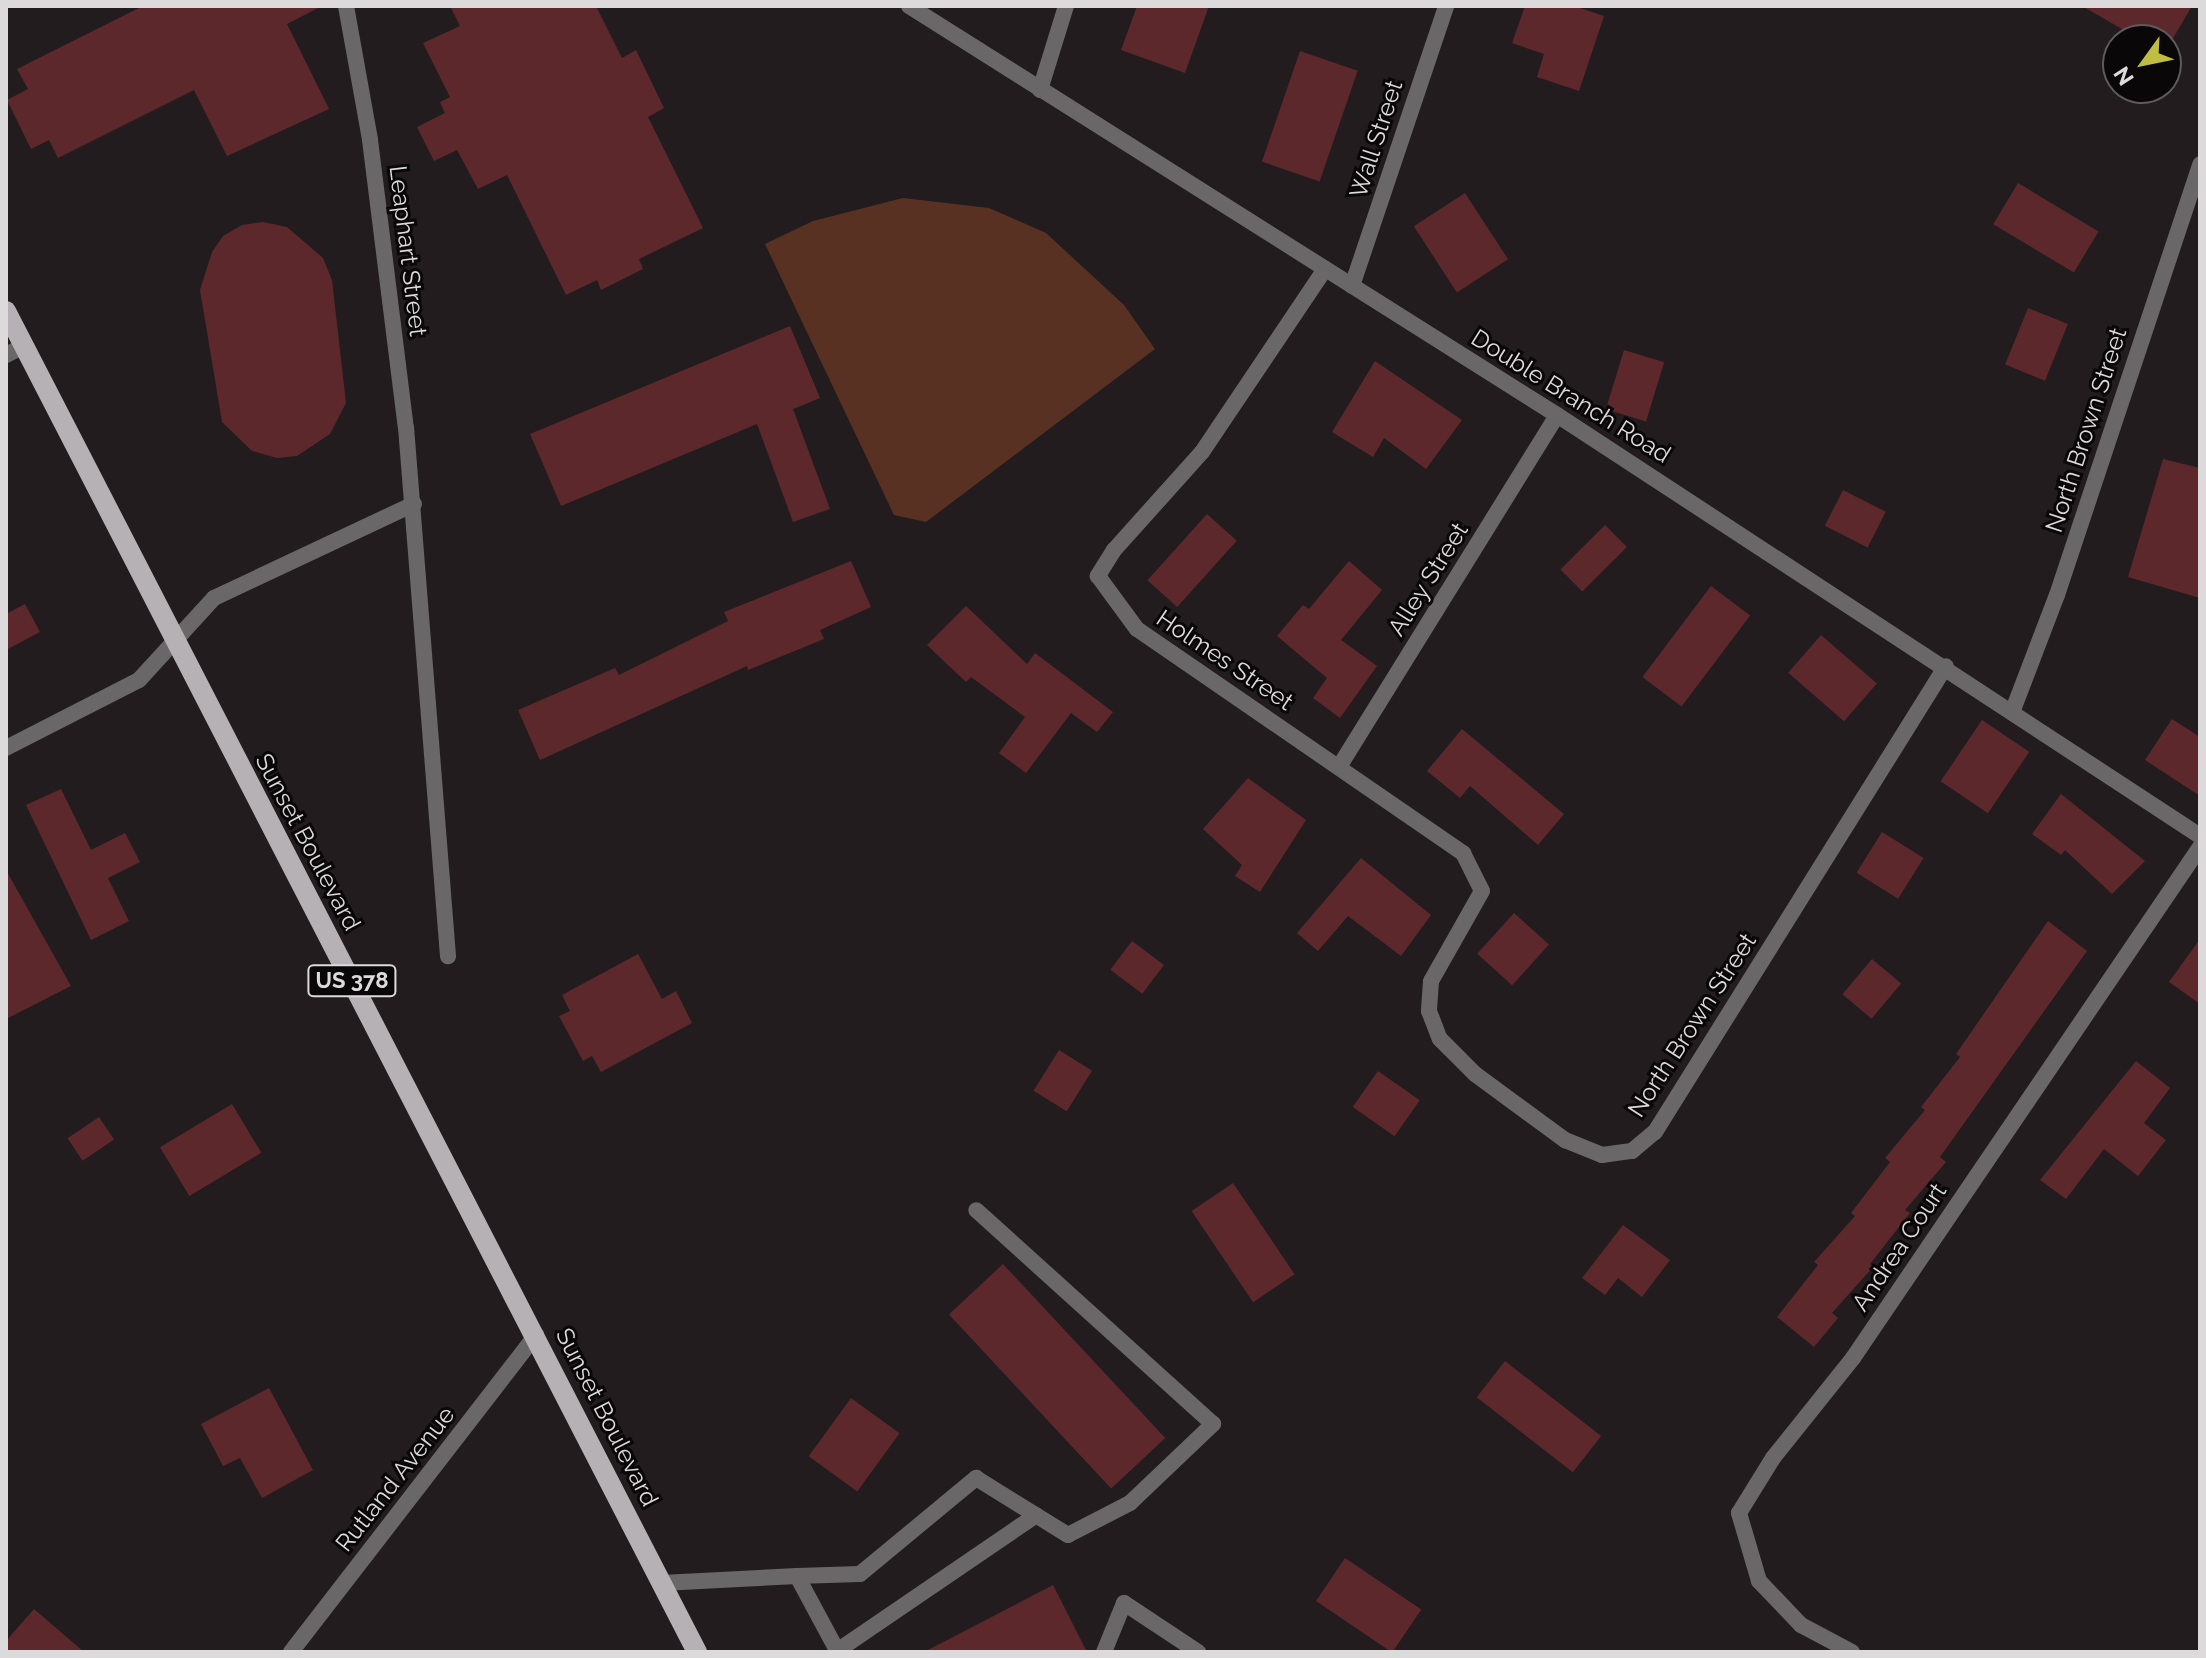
<!DOCTYPE html>
<style>
body{margin:0}
#map{position:relative;width:2206px;height:1658px;overflow:hidden;background:#221c1e;font-family:Raleway,sans-serif}
div>[style]{position:absolute}
.green>*{inset:0;background:#593122}
.building>*{inset:0;background:#5d282b;transform-origin:0 0}
.lane>*{height:16px;margin:-8px;padding:0 8px;transform-origin:8px;border-radius:8px;background:#696768}
.street>*{height:16px;margin:-8px;padding:0 8px;transform-origin:8px;border-radius:8px;background:#696768}
.primary>*{height:20px;margin:-10px;padding:0 10px;transform-origin:10px;border-radius:10px;background:#b6b1b5}
span{translate:-50% -50%;white-space:nowrap;text-align:center;line-height:1.15;-webkit-text-stroke:6px #0a0708;paint-order:stroke}
.shield-label span{padding:2px 6px;background:#0a0708;border:2px solid;border-radius:6px;-webkit-text-stroke-width:0}
.shield-label{font-size:22px;color:#dddadb;font-weight:700}
.street-label{font-size:24px;color:#dddadb}
.frame{position:absolute;inset:0;border:8px solid #dddadb;pointer-events:none}
.north{position:absolute;left:2102px;top:24px;width:80px;height:80px;box-sizing:border-box;background:#0a0708;border:2px solid #5e5b5c;border-radius:50%;rotate:237deg;font-size:22px;font-weight:700;line-height:32px;text-align:center;color:#dddadb}
.north::after{content:'';display:block;margin:auto;width:28px;height:36px;background:#bfbe42;clip-path:polygon(50% 0,100% 100%,50% 72%,0 100%)}
</style>
<div id="map">
<div class="green">
<div style="clip-path:polygon(903px 198px,989px 208px,1046px 233px,1124px 305px,1155px 349px,926px 522px,894px 515px,765px 244px,813px 221px)"></div>
</div>
<div class="building">
<div style="clip-path:polygon(143px 6px,322px 6px,287px 24px,329px 109px,227px 156px,194px 90px,58px 158px,49px 140px,31px 149px,7px 100px,28px 89px,17px 69px)"></div>
<div style="clip-path:polygon(450px 6px,596px 6px,622px 58px,636px 50px,664px 108px,648px 117px,703px 228px,639px 259px,643px 269px,601px 290px,597px 280px,566px 295px,507px 175px,478px 189px,457px 150px,434px 161px,417px 127px,445px 113px,440px 102px,450px 97px,423px 43px,460px 26px)"></div>
<div style="clip-path:polygon(1137px 6px,1209px 6px,1185px 73px,1121px 50px)"></div>
<div style="clip-path:polygon(1525px 6px,1574px 6px,1604px 16px,1579px 91px,1537px 77px,1544px 54px,1512px 43px)"></div>
<div style="clip-path:polygon(2082px 6px,2192px 6px,2172px 40px,2141px 40px)"></div>
<div style="left:1300px;top:51px;width:61px;height:117px;rotate:19deg"></div>
<div style="left:2018px;top:183px;width:94px;height:48px;rotate:31deg"></div>
<div style="left:1465px;top:193px;width:79px;height:61px;rotate:57deg"></div>
<div style="clip-path:polygon(263px 222px,287px 227px,323px 258px,332px 280px,346px 403px,330px 434px,297px 456px,277px 458px,252px 451px,222px 422px,200px 290px,212px 252px,223px 236px,242px 225px)"></div>
<div style="left:2028px;top:308px;width:43px;height:61px;rotate:22deg"></div>
<div style="clip-path:polygon(790px 326px,820px 398px,793px 409px,830px 509px,793px 522px,757px 424px,561px 506px,530px 434px)"></div>
<div style="left:1624px;top:350px;width:42px;height:62px;rotate:17deg"></div>
<div style="clip-path:polygon(1375px 361px,1462px 420px,1426px 469px,1384px 438px,1373px 457px,1332px 432px)"></div>
<div style="clip-path:polygon(2163px 459px,2200px 468px,2200px 598px,2128px 577px)"></div>
<div style="left:1843px;top:490px;width:48px;height:40px;rotate:27deg"></div>
<div style="left:1207px;top:514px;width:40px;height:89px;rotate:42deg"></div>
<div style="left:1605px;top:525px;width:31px;height:63px;rotate:45deg"></div>
<div style="clip-path:polygon(851px 561px,871px 607px,820px 630px,824px 639px,748px 670px,747px 666px,540px 760px,518px 710px,615px 668px,619px 675px,728px 621px,724px 612px)"></div>
<div style="clip-path:polygon(1349px 561px,1382px 590px,1341px 640px,1377px 666px,1340px 718px,1313px 698px,1327px 678px,1277px 636px,1303px 605px,1309px 609px)"></div>
<div style="left:1711px;top:586px;width:49px;height:114px;rotate:37deg"></div>
<div style="clip-path:polygon(25px 604px,40px 632px,6px 650px,6px 614px)"></div>
<div style="clip-path:polygon(966px 606px,1027px 664px,1035px 653px,1113px 712px,1097px 732px,1071px 713px,1026px 773px,999px 753px,1025px 717px,971px 677px,966px 682px,927px 645px)"></div>
<div style="left:1821px;top:635px;width:74px;height:50px;rotate:41deg"></div>
<div style="clip-path:polygon(2172px 719px,2200px 737px,2200px 796px,2145px 760px)"></div>
<div style="left:1982px;top:720px;width:57px;height:74px;rotate:34deg"></div>
<div style="clip-path:polygon(1462px 729px,1564px 814px,1538px 845px,1470px 786px,1460px 798px,1427px 771px)"></div>
<div style="clip-path:polygon(1248px 778px,1306px 820px,1260px 892px,1235px 876px,1242px 865px,1203px 829px)"></div>
<div style="clip-path:polygon(61px 789px,91px 850px,125px 833px,140px 862px,108px 878px,129px 921px,91px 940px,26px 805px)"></div>
<div style="clip-path:polygon(2061px 794px,2145px 861px,2112px 894px,2065px 850px,2061px 855px,2032px 834px)"></div>
<div style="left:1882px;top:832px;width:49px;height:48px;rotate:32deg"></div>
<div style="clip-path:polygon(1361px 858px,1431px 915px,1401px 956px,1348px 916px,1318px 951px,1297px 933px)"></div>
<div style="clip-path:polygon(6px 870px,71px 986px,6px 1019px)"></div>
<div style="left:1514px;top:913px;width:47px;height:55px;rotate:42deg"></div>
<div style="clip-path:polygon(2048px 921px,2087px 951px,1940px 1157px,1946px 1162px,1905px 1210px,1910px 1213px,1870px 1264px,1873px 1267px,1832px 1313px,1838px 1318px,1814px 1347px,1777px 1317px,1818px 1265px,1814px 1262px,1855px 1216px,1851px 1213px,1890px 1162px,1885px 1158px,1925px 1110px,1921px 1107px,1960px 1057px,1956px 1054px)"></div>
<div style="clip-path:polygon(2200px 939px,2200px 1004px,2169px 982px)"></div>
<div style="left:1132px;top:941px;width:40px;height:36px;rotate:37deg"></div>
<div style="clip-path:polygon(638px 954px,662px 999px,676px 991px,692px 1023px,601px 1072px,592px 1056px,583px 1061px,559px 1016px,570px 1011px,562px 995px)"></div>
<div style="left:1872px;top:959px;width:38px;height:46px;rotate:40deg"></div>
<div style="left:1059px;top:1050px;width:39px;height:48px;rotate:32deg"></div>
<div style="clip-path:polygon(2136px 1061px,2170px 1088px,2144px 1123px,2166px 1140px,2138px 1176px,2104px 1149px,2066px 1199px,2040px 1180px)"></div>
<div style="left:1378px;top:1071px;width:51px;height:44px;rotate:35deg"></div>
<div style="left:232px;top:1104px;width:57px;height:84px;rotate:59deg"></div>
<div style="left:99px;top:1117px;width:27px;height:38px;rotate:56deg"></div>
<div style="left:1233px;top:1183px;width:110px;height:50px;rotate:56deg"></div>
<div style="clip-path:polygon(1623px 1225px,1670px 1260px,1642px 1297px,1618px 1278px,1605px 1295px,1582px 1278px)"></div>
<div style="left:1003px;top:1264px;width:238px;height:74px;rotate:47deg"></div>
<div style="left:1505px;top:1361px;width:122px;height:46px;rotate:38deg"></div>
<div style="clip-path:polygon(269px 1388px,313px 1470px,262px 1498px,240px 1458px,223px 1466px,201px 1424px)"></div>
<div style="left:851px;top:1398px;width:60px;height:72px;rotate:36deg"></div>
<div style="left:1345px;top:1558px;width:92px;height:52px;rotate:34deg"></div>
<div style="clip-path:polygon(1053px 1585px,1087px 1652px,924px 1652px)"></div>
<div style="clip-path:polygon(34px 1609px,84px 1652px,6px 1652px,6px 1641px)"></div>
</div>
<div class="lane">
<div style="left:6px;top:355px;width:20px;rotate:-27deg"></div>
<div style="left:797px;top:1576px;width:63px;rotate:-1.8deg"></div>
<div style="left:860px;top:1574px;width:151px;rotate:-39.6deg"></div>
<div style="left:976px;top:1478px;width:108px;rotate:31.8deg"></div>
<div style="left:1068px;top:1535px;width:70px;rotate:-27.3deg"></div>
<div style="left:1130px;top:1503px;width:115px;rotate:-43.6deg"></div>
<div style="left:1213px;top:1424px;width:319px;rotate:-137.9deg"></div>
<div style="left:662px;top:1583px;width:135px;rotate:-3deg"></div>
<div style="left:797px;top:1576px;width:86px;rotate:61.7deg"></div>
<div style="left:837px;top:1651px;width:241px;rotate:-34.3deg"></div>
<div style="left:1104px;top:1652px;width:53px;rotate:-67.8deg"></div>
</div>
<div class="street">
<div style="left:346px;top:6px;width:136px;rotate:79.8deg"></div>
<div style="left:370px;top:140px;width:289px;rotate:82.9deg"></div>
<div style="left:406px;top:427px;width:531px;rotate:85.46deg"></div>
<div style="left:909px;top:6px;width:766px;rotate:32.26deg"></div>
<div style="left:1557px;top:415px;width:769px;rotate:33.21deg"></div>
<div style="left:1040px;top:90px;width:88px;rotate:-72.8deg"></div>
<div style="left:1325px;top:269px;width:220px;rotate:123.9deg"></div>
<div style="left:1202px;top:452px;width:132px;rotate:131.9deg"></div>
<div style="left:1114px;top:550px;width:31px;rotate:122deg"></div>
<div style="left:1098px;top:576px;width:66px;rotate:53.7deg"></div>
<div style="left:1137px;top:629px;width:396px;rotate:34.5deg"></div>
<div style="left:1463px;top:853px;width:42px;rotate:63.4deg"></div>
<div style="left:1482px;top:891px;width:103px;rotate:119.5deg"></div>
<div style="left:1431px;top:981px;width:30px;rotate:94deg"></div>
<div style="left:1429px;top:1011px;width:30px;rotate:69deg"></div>
<div style="left:1440px;top:1039px;width:49px;rotate:45deg"></div>
<div style="left:1475px;top:1074px;width:112px;rotate:36.3deg"></div>
<div style="left:1565px;top:1140px;width:40px;rotate:22deg"></div>
<div style="left:1602px;top:1155px;width:30px;rotate:-8deg"></div>
<div style="left:1632px;top:1151px;width:30px;rotate:-40deg"></div>
<div style="left:1655px;top:1132px;width:549px;rotate:-58.02deg"></div>
<div style="left:1352px;top:286px;width:295px;rotate:-71.4deg"></div>
<div style="left:2013px;top:710px;width:123px;rotate:-69.1deg"></div>
<div style="left:2057px;top:595px;width:454px;rotate:-71.6deg"></div>
<div style="left:6px;top:748px;width:149px;rotate:-27.1deg"></div>
<div style="left:139px;top:680px;width:111px;rotate:-47.6deg"></div>
<div style="left:214px;top:598px;width:221px;rotate:-25.2deg"></div>
<div style="left:1339px;top:767px;width:414px;rotate:-58.2deg"></div>
<div style="left:1124px;top:1603px;width:89px;rotate:33.5deg"></div>
<div style="left:291px;top:1652px;width:401px;rotate:-52.3deg"></div>
<div style="left:1852px;top:1652px;width:58px;rotate:-152.1deg"></div>
<div style="left:1801px;top:1625px;width:61px;rotate:-133.7deg"></div>
<div style="left:1759px;top:1581px;width:71px;rotate:-106.4deg"></div>
<div style="left:1739px;top:1513px;width:65px;rotate:-58.3deg"></div>
<div style="left:1773px;top:1458px;width:128px;rotate:-51.3deg"></div>
<div style="left:1853px;top:1358px;width:618px;rotate:-55.82deg"></div>
</div>
<div class="primary">
<div style="left:6px;top:311px;width:1509px;rotate:62.74deg"></div>
</div>
<div class="shield-label">
<span style="left:352px;top:981px">US 378</span>
</div>
<div class="street-label">
<span style="left:1376px;top:139px;rotate:-72deg">Wall Street</span>
<span style="left:408px;top:251px;rotate:83deg">Leaphart Street</span>
<span style="left:1571px;top:396px;rotate:32deg">Double Branch Road</span>
<span style="left:2086px;top:430px;rotate:-72deg">North Brown Street</span>
<span style="left:1428px;top:579px;rotate:-58deg">Alley Street</span>
<span style="left:1225px;top:660px;rotate:34deg">Holmes Street</span>
<span style="left:308px;top:842px;rotate:62deg">Sunset Boulevard</span>
<span style="left:1692px;top:1025px;rotate:-57deg">North Brown Street</span>
<span style="left:1899px;top:1247px;rotate:-56deg">Andrea Court</span>
<span style="left:607px;top:1417px;rotate:63deg">Sunset Boulevard</span>
<span style="left:395px;top:1479px;rotate:-52deg">Rutland Avenue</span>
</div>
<div class="frame"></div>
<div class="north">N</div>
</div>
